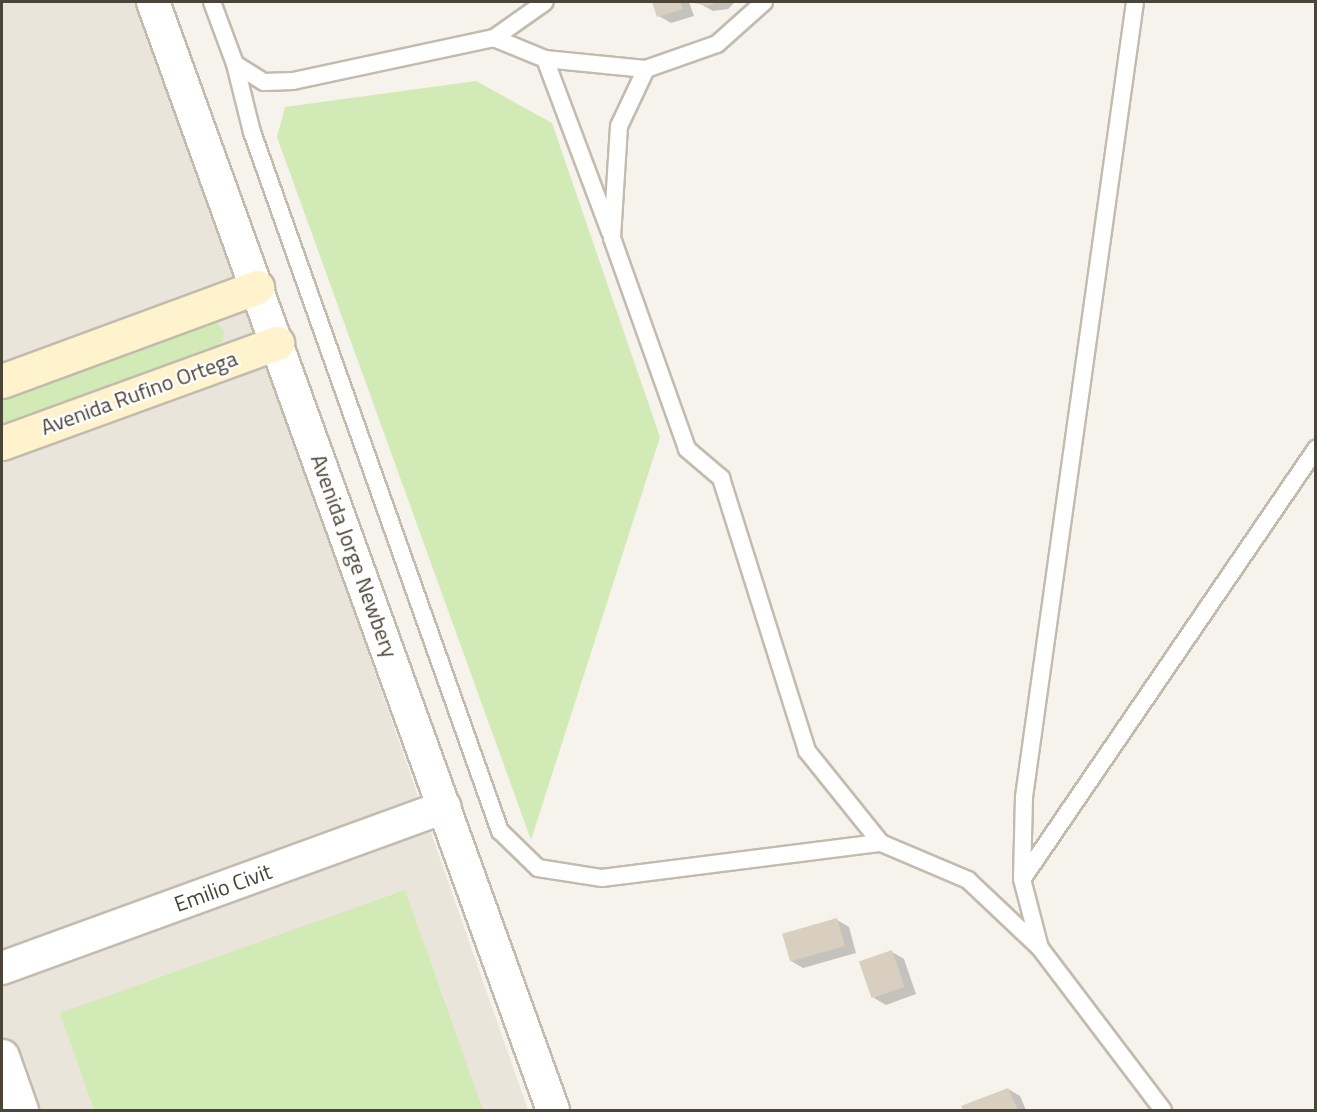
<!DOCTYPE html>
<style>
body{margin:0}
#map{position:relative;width:1317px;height:1112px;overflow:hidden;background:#f6f3ec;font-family:"Titillium Web",sans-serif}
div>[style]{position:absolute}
.residential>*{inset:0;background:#eae5da}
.green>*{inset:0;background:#d2eab5}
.shadow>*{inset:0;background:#0003}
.building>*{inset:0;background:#d8cfc1;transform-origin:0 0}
.roads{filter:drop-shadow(2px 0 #c2bbae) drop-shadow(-2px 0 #c2bbae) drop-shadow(0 2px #c2bbae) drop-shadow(0 -2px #c2bbae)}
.service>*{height:16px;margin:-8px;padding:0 8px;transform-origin:8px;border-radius:8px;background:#fff}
.minor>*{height:32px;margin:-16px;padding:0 16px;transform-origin:16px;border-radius:16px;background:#fff}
.tertiary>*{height:33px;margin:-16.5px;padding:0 16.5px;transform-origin:16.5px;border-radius:16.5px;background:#fff}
.secondary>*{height:33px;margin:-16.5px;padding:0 16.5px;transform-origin:16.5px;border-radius:16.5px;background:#fff3cd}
span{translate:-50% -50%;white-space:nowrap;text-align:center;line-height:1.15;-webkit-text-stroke:4.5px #fff;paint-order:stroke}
.street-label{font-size:22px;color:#4b4439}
.frame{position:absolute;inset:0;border:3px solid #4b4439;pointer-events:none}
</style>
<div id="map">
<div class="residential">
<div style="clip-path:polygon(2px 2px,140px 2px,528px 1110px,2px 1110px)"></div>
</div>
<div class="green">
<div style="clip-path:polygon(476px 81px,552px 123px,660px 437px,531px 840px,277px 137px,285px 107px)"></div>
<div style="clip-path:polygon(207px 322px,217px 323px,224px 331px,223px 341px,215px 347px,2px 425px,2px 396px)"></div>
<div style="clip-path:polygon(405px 890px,483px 1110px,94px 1110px,60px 1013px)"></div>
</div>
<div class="shadow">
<div style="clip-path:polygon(654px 2px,689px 2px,694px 16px,671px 23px,659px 16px)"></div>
<div style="clip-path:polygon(697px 2px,735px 2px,728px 9px,713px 11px)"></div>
<div style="clip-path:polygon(837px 920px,849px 927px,856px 953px,803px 968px,791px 961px)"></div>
<div style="clip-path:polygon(892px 952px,904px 959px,916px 994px,886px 1005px,874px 998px)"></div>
<div style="clip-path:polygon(1008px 1089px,1020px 1096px,1026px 1110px,964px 1110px,963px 1107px)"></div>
</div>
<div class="building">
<div style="clip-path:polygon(652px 2px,680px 2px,683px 9px,657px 17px)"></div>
<div style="clip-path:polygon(689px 2px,718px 2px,708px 6px)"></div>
<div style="left:837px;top:918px;width:29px;height:57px;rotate:74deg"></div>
<div style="left:892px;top:950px;width:39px;height:35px;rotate:71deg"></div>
<div style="clip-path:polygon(1008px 1088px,1018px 1110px,963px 1110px,961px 1106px)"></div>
</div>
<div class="roads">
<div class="service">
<div style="left:212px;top:2px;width:66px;rotate:69.6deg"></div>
<div style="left:235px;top:64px;width:34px;rotate:32deg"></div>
<div style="left:264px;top:82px;width:29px;rotate:-2deg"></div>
<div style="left:293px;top:81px;width:206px;rotate:-12.1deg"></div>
<div style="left:494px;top:38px;width:62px;rotate:-35.2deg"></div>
<div style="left:764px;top:2px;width:63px;rotate:138.2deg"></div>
<div style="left:717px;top:44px;width:75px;rotate:160.6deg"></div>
<div style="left:646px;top:69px;width:63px;rotate:115.3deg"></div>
<div style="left:619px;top:126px;width:112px;rotate:93.6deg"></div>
<div style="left:612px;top:238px;width:224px;rotate:70.4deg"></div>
<div style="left:687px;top:449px;width:45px;rotate:40.5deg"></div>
<div style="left:721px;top:478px;width:286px;rotate:72.5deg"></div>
<div style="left:807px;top:751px;width:118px;rotate:51.2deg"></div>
<div style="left:881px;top:843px;width:95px;rotate:23deg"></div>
<div style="left:968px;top:880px;width:99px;rotate:43.4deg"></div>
<div style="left:1135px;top:2px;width:803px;rotate:97.95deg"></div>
<div style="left:1024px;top:797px;width:82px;rotate:91.4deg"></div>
<div style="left:1022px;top:879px;width:71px;rotate:75.4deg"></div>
<div style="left:1040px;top:948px;width:203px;rotate:52.8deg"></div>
<div style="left:494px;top:38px;width:55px;rotate:22.4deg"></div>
<div style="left:545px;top:59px;width:185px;rotate:69.4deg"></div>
<div style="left:545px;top:59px;width:101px;rotate:5.7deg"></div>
<div style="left:235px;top:64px;width:70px;rotate:76deg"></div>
<div style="left:252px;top:132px;width:742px;rotate:70.47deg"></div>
<div style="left:500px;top:831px;width:53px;rotate:44.2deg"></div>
<div style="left:538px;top:868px;width:65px;rotate:8.9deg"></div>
<div style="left:602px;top:878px;width:281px;rotate:-7.2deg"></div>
<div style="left:1023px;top:878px;width:520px;rotate:-55.67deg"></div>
</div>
<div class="minor">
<div style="left:153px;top:2px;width:1178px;rotate:70.15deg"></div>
<div style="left:2px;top:968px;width:471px;rotate:-20deg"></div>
</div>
<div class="tertiary">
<div style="left:2px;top:1056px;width:57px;rotate:70.6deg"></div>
</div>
<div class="secondary">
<div style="left:2px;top:381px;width:272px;rotate:-20.2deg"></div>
<div style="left:2px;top:443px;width:293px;rotate:-20deg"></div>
</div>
</div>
<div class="street-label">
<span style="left:139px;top:393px;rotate:-20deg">Avenida Rufino Ortega</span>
<span style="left:354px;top:556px;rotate:70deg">Avenida Jorge Newbery</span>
<span style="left:223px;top:888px;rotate:-20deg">Emilio Civit</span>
</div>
<div class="frame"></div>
</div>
